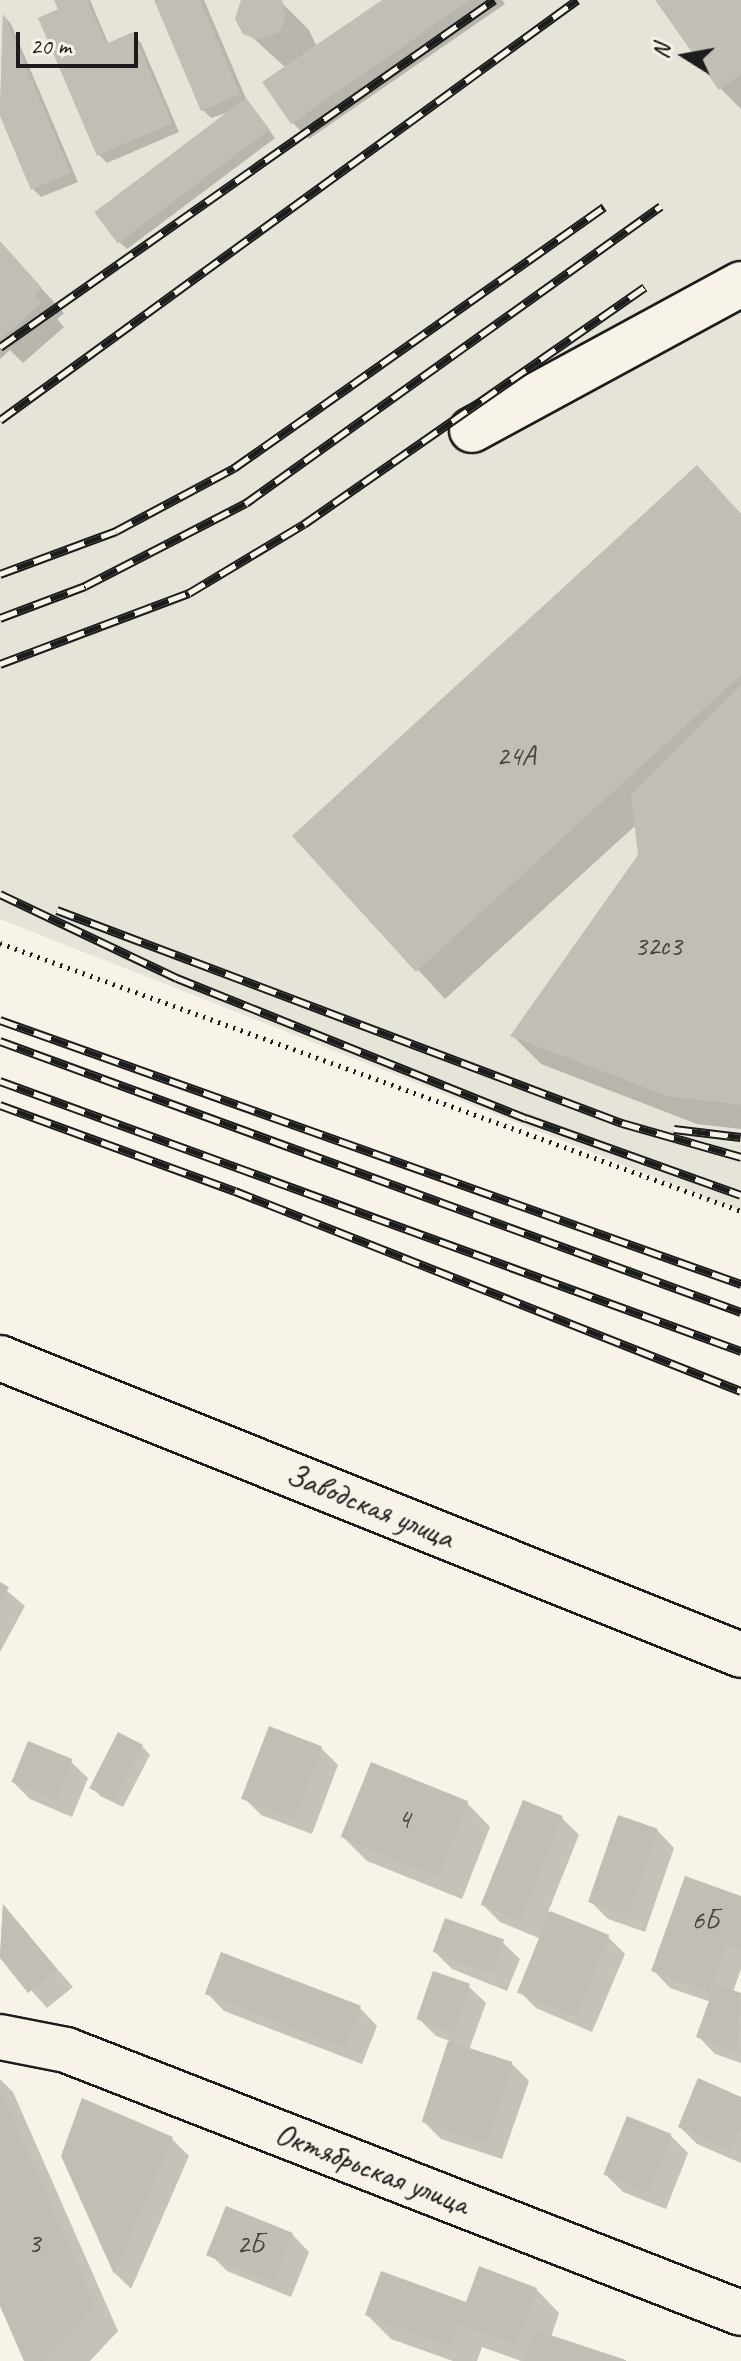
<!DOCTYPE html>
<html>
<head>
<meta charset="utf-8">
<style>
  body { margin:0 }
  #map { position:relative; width:741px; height:2361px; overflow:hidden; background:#f7f3e8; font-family:Caveat,sans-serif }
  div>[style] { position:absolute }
  .built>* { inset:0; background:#e6e3d9 }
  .shadow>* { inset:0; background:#0003 }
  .building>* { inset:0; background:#c0beb5; transform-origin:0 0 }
  .path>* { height:5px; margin-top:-2.5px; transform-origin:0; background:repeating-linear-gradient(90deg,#1c1c1c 0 2px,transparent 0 8px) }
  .roads { filter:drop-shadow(2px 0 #1c1c1c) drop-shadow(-2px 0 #1c1c1c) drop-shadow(0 2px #1c1c1c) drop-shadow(0 -2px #1c1c1c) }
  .minor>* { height:44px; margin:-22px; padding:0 22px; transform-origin:22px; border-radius:22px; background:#f7f3e8 }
  .rail>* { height:9px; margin-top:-4.5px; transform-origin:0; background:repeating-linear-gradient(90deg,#f7f3e8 0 18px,#1c1c1c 0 36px); box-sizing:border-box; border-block:2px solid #1c1c1c }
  span { translate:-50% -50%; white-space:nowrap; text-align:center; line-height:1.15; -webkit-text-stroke:6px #f7f3e8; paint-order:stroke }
  .number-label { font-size:28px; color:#454442 }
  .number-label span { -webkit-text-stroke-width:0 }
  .street-label { font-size:32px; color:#1c1c1c }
  .north { position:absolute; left:645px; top:16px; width:80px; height:80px; -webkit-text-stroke:6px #f7f3e8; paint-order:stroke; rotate:281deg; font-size:22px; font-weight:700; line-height:32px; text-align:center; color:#1c1c1c }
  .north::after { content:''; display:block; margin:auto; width:28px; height:36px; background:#1c1c1c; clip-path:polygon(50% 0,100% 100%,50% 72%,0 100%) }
  .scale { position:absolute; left:16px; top:32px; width:122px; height:36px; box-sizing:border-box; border:4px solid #1c1c1c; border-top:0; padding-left:10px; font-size:24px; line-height:28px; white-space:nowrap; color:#1c1c1c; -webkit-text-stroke:6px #f7f3e8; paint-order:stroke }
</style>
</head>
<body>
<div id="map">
  <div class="built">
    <i style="clip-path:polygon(0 0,741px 0,741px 1211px,0 919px)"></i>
  </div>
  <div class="shadow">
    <i style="clip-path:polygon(56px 0,90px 0,109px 45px,132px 35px,141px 43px,179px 132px,107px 163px,99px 155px)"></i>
    <i style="clip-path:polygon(156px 0,204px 0,247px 101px,275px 138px,127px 249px,118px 241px,229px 112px,211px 118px,203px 110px)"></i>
    <i style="clip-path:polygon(244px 0,279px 0,309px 30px,317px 47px,385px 0,502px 0,505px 4px,309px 139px,292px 122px,286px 68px,240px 26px)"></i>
    <i style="clip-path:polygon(657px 0,741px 0,741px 109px,721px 89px)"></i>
    <i style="clip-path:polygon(3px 15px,11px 24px,78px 182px,41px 197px,33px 189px,0 111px)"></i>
    <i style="clip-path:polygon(0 243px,64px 313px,57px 319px,64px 327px,23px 363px,10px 350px,0 359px)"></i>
    <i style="clip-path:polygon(697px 468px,741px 514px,741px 1129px,697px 1124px,541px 1064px,513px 1036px,640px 856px,636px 825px,445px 999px,295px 836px)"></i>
    <i style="clip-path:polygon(0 1585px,25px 1606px,0 1652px)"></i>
    <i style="clip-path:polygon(142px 1746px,150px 1755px,123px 1807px,100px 1796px,92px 1787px)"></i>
    <i style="clip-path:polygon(321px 1748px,338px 1765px,312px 1834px,261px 1815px,244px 1798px)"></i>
    <i style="clip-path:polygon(70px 1761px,88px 1778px,72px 1817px,30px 1799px,13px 1782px)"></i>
    <i style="clip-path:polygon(467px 1803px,490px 1827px,462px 1899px,367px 1861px,343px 1837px)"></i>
    <i style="clip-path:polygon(562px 1818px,579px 1835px,548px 1912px,608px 1937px,625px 1954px,592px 2032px,536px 2008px,519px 1991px,541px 1939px,500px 1922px,483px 1905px)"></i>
    <i style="clip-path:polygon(657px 1830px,674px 1848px,645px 1932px,608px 1919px,591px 1902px)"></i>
    <i style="clip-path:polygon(741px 1898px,741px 1969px,733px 1992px,741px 1996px,741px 2063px,715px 2054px,698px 2036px,711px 2002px,670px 1988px,653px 1970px)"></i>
    <i style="clip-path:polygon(3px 1907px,73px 1987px,47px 2008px,0 1955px)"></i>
    <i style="clip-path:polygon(502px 1942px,520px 1959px,507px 1991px,452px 1969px,435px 1952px)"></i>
    <i style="clip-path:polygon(468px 1986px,486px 2003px,469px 2050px,512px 2064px,529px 2081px,502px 2159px,441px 2139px,424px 2122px,450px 2041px,436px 2036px,419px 2019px)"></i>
    <i style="clip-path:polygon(207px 1993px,360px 2008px,377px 2026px,362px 2064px,224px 2011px)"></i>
    <i style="clip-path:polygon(0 2079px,13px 2092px,118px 2331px,90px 2361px,26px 2361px,0 2301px)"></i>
    <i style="clip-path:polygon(741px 2099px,741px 2163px,697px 2144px,680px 2127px)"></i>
    <i style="clip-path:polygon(671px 2136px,688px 2153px,666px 2209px,623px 2192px,606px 2175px)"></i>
    <i style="clip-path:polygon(172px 2139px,189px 2156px,131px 2289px,115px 2273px,63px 2156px)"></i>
    <i style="clip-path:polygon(292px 2234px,309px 2252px,291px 2297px,227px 2271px,210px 2254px)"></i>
    <i style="clip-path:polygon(536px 2289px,559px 2313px,551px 2337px,621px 2361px,521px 2361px,482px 2347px,477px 2361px,453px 2361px,391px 2339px,367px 2315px,467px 2305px)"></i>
  </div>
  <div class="building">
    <i style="clip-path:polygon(54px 0,87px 0,106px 44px,133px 32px,172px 123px,97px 156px,38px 18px,58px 9px)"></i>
    <i style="clip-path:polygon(154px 0,200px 0,240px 94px,201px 111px)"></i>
    <i style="clip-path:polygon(241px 0,282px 0,286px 17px,280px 32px,258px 40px,243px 34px,235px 19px)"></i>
    <i style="clip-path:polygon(382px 0,470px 0,291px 124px,262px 82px)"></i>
    <i style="clip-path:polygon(655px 0,741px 0,741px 74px,719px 90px)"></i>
    <i style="clip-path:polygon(3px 13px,71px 173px,31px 190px,0 116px)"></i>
    <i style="left:246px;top:98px;width:39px;height:190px;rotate:53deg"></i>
    <i style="clip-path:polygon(0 241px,42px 288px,35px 294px,41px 303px,0 340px)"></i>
    <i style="clip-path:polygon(697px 465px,741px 514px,741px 675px,416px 972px,292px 836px)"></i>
    <i style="clip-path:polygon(741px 685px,741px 1105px,667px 1096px,510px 1036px,638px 855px,631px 795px)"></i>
    <i style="clip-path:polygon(0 1582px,9px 1587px,0 1604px)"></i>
    <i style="left:269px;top:1726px;width:57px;height:78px;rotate:21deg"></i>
    <i style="left:118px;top:1732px;width:28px;height:63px;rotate:27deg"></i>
    <i style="left:28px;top:1741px;width:48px;height:44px;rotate:22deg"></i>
    <i style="left:371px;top:1762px;width:105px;height:81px;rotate:22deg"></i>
    <i style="left:523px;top:1800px;width:43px;height:113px;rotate:22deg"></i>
    <i style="left:618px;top:1815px;width:42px;height:92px;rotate:19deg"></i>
    <i style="clip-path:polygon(685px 1876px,741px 1896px,741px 1949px,727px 1944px,710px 1992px,651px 1971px)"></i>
    <i style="clip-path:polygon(3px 1904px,57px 1969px,28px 1993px,0 1958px)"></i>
    <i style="left:550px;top:1911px;width:64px;height:88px;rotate:22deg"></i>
    <i style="left:445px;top:1918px;width:63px;height:36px;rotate:20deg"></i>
    <i style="left:221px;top:1952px;width:150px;height:45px;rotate:21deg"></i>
    <i style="left:433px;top:1971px;width:39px;height:51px;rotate:19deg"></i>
    <i style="clip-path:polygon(715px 1984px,741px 1993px,736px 2052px,696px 2037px)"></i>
    <i style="left:448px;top:2041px;width:68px;height:85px;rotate:18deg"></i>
    <i style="clip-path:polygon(698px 2078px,741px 2097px,741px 2125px,731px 2150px,678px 2127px)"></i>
    <i style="clip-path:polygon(0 2089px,95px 2306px,44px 2361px,24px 2361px,0 2306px)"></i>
    <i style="clip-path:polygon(82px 2098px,173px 2137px,114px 2274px,61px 2156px)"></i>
    <i style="left:627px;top:2116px;width:48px;height:63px;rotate:22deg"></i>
    <i style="left:226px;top:2206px;width:72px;height:53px;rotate:22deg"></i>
    <i style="clip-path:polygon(479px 2266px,537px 2288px,516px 2345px,458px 2324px,450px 2346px,365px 2315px,381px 2271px,466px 2302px)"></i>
    <i style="clip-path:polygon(535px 2330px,626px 2360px,626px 2361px,525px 2361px)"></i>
  </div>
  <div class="path">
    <i style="left:0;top:943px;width:788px;rotate:19.88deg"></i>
  </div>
  <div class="roads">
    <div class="minor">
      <i style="left:472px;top:430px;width:306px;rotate:-28.5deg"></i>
      <i style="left:0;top:1358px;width:798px;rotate:21.84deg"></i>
      <i style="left:0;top:2037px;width:67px;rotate:11.1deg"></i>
      <i style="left:66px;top:2050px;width:724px;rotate:21.29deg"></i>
    </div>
  </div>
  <div class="rail">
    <i style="left:0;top:347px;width:604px;rotate:-35.09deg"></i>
    <i style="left:0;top:420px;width:714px;rotate:-36.05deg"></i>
    <i style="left:0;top:574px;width:124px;rotate:-20.3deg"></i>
    <i style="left:116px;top:531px;width:134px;rotate:-28.1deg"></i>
    <i style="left:234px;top:468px;width:453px;rotate:-35.2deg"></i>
    <i style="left:0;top:618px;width:91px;rotate:-20.6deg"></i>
    <i style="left:85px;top:586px;width:181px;rotate:-27.3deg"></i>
    <i style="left:246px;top:503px;width:510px;rotate:-35.59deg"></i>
    <i style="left:0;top:664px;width:202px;rotate:-20.6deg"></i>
    <i style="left:189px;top:593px;width:134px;rotate:-31deg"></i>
    <i style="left:304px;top:524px;width:415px;rotate:-34.8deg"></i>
    <i style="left:0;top:894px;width:196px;rotate:25.4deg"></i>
    <i style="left:177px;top:978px;width:376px;rotate:21.9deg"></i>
    <i style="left:526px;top:1118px;width:228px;rotate:19.7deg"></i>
    <i style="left:57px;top:910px;width:604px;rotate:20.66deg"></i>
    <i style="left:622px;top:1123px;width:124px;rotate:15.9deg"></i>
    <i style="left:0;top:1020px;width:787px;rotate:19.61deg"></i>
    <i style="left:0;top:1041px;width:789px;rotate:20.09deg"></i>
    <i style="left:0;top:1081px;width:789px;rotate:20.02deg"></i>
    <i style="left:0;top:1105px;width:250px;rotate:20.1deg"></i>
    <i style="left:235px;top:1191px;width:544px;rotate:21.57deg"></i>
    <i style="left:674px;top:1129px;width:67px;rotate:6.8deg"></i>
  </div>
  <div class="number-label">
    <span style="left:516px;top:756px">24А</span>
    <span style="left:658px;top:946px">32с3</span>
    <span style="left:404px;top:1819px">4</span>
    <span style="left:705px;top:1920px">6Б</span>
    <span style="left:34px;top:2243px">3</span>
    <span style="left:250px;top:2244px">2Б</span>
  </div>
  <div class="street-label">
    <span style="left:370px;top:1506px;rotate:22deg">Заводская улица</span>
    <span style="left:372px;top:2169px;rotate:21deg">Октябрьская улица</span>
  </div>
  <div class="north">N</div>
  <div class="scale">20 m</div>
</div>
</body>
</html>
